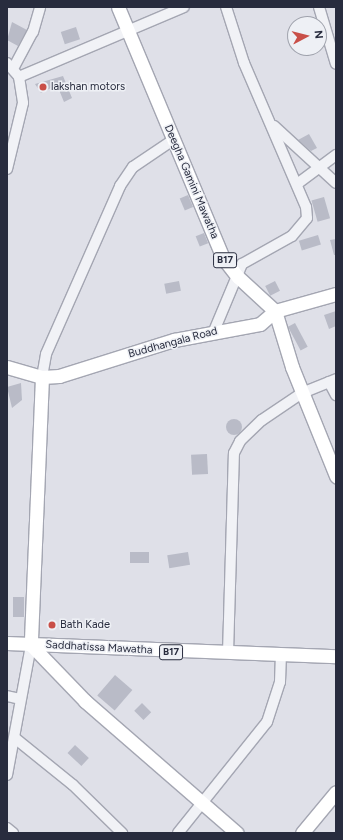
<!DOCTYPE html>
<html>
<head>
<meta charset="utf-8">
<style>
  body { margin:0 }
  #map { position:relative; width:343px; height:840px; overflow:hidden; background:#dfe0e8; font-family:Figtree,sans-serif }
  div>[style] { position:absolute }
  .building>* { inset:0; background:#b9bbc7; transform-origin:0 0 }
  .round { border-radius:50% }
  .roads { filter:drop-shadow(1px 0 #a4a6b2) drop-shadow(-1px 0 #a4a6b2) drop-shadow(0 1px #a4a6b2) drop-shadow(0 -1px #a4a6b2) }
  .minor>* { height:10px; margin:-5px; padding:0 5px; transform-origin:5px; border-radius:5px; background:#f1f2f6 }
  .major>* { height:13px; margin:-6.5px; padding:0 6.5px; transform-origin:6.5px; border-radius:6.5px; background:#fff }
  .dots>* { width:11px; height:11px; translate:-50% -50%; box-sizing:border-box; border:2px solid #eef0f5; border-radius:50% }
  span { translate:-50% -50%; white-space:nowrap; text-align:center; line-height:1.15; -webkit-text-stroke:3px #eef0f5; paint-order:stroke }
  .shield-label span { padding:1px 3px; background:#eef0f5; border:1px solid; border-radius:3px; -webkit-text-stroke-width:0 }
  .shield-label { font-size:10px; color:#282c3e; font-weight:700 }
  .poi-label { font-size:11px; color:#282c3e }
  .left { translate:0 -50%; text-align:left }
  .street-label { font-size:11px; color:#282c3e }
  .frame { position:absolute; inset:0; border:8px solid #282c3e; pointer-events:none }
  .north { position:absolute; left:287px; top:16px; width:40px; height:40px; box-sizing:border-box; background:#eef0f5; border:1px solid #9fa2ac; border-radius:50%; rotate:83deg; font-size:11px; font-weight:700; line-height:16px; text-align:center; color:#282c3e }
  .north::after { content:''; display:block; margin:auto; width:14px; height:18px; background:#c94f48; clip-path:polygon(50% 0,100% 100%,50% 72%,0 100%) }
</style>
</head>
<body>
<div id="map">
  <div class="building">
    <i style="clip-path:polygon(12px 22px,27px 30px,18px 46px,7px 40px)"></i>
    <i style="left:76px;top:27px;width:13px;height:16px;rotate:72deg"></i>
    <i style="clip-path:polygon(63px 76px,72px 98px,64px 102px,57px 85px,41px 93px,35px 84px)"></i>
    <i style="clip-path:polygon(309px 134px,317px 148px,311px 151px,298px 140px)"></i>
    <i style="left:188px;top:195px;width:13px;height:9px;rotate:67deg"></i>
    <i style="left:324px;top:197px;width:22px;height:13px;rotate:74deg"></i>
    <i style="left:204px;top:233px;width:11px;height:9px;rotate:68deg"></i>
    <i style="left:318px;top:235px;width:10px;height:20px;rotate:73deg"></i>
    <i style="clip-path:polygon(336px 239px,336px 255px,334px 255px,330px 240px)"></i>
    <i style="left:179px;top:281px;width:10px;height:15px;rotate:79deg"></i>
    <i style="left:275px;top:281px;width:11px;height:11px;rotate:63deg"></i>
    <i style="clip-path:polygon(336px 311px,336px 326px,329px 329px,324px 315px)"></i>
    <i style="left:295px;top:323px;width:27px;height:8px;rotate:62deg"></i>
    <i style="clip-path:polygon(21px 383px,22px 400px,12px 408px,7px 387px)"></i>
    <i class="round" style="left:226px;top:419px;width:16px;height:16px"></i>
    <i style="left:207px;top:454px;width:20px;height:16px;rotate:87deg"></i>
    <i style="left:130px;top:552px;width:19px;height:11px"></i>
    <i style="left:188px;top:552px;width:13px;height:21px;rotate:81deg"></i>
    <i style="left:13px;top:597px;width:11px;height:20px"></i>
    <i style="left:115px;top:675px;width:23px;height:27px;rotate:41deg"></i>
    <i style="left:142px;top:703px;width:13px;height:11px;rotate:45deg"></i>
    <i style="left:75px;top:745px;width:19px;height:11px;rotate:43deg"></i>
  </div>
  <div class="roads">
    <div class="minor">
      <i style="left:319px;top:7px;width:59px;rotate:73.4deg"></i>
      <i style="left:7px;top:63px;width:18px;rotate:49deg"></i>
      <i style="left:19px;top:77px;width:26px;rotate:81deg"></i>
      <i style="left:23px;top:103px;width:68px;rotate:103.6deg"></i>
      <i style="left:14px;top:67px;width:40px;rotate:-62deg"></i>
      <i style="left:33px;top:32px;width:26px;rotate:-74deg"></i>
      <i style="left:19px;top:77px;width:179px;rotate:-23deg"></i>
      <i style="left:274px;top:126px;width:84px;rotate:42.6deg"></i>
      <i style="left:297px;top:184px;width:49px;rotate:-36.6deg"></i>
      <i style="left:214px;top:331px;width:73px;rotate:-67.3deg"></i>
      <i style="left:242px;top:264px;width:57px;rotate:-29.2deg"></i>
      <i style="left:292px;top:236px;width:23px;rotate:-50deg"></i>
      <i style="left:307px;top:218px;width:11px;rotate:-95deg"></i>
      <i style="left:306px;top:207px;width:157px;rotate:-113.3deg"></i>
      <i style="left:244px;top:63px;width:59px;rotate:-107.8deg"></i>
      <i style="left:42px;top:377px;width:23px;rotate:-80deg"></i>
      <i style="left:46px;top:354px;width:184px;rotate:-66.2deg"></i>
      <i style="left:120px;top:186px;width:23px;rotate:-56deg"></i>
      <i style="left:133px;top:167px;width:48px;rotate:-34deg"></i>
      <i style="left:329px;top:382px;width:15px;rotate:62deg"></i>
      <i style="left:228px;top:653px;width:200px;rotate:-88.3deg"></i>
      <i style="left:234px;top:453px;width:13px;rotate:-63deg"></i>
      <i style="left:240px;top:441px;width:30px;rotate:-44deg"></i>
      <i style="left:262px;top:420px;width:48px;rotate:-34deg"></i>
      <i style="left:302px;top:393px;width:37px;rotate:-22deg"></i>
      <i style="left:7px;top:696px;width:13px;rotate:13deg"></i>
      <i style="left:16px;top:739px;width:73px;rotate:38.9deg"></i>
      <i style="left:73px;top:785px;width:69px;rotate:44.4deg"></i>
      <i style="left:7px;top:775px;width:132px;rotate:-79.5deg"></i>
      <i style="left:7px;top:828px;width:8px;rotate:40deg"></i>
      <i style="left:178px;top:833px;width:142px;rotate:-51.3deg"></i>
      <i style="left:267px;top:722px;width:42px;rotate:-72deg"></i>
      <i style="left:280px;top:682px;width:28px;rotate:-88deg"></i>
    </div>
    <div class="major">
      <i style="left:118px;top:7px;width:272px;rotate:67.3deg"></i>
      <i style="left:223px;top:258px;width:24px;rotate:52deg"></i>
      <i style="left:238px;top:277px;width:50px;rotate:42.6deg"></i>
      <i style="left:275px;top:311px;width:59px;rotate:73.1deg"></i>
      <i style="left:292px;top:367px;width:118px;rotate:68deg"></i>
      <i style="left:7px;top:367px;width:36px;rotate:16deg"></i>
      <i style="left:42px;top:377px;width:17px;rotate:-3deg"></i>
      <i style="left:59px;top:376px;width:121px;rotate:-17.4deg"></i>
      <i style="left:174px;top:340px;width:87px;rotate:-10.5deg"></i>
      <i style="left:260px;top:324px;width:20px;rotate:-41deg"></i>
      <i style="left:275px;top:311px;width:63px;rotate:-15.6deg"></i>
      <i style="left:42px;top:377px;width:268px;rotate:92.4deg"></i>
      <i style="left:31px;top:645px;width:78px;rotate:46deg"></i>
      <i style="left:85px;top:701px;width:201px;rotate:41deg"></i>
      <i style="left:7px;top:643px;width:329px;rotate:2.3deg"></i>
      <i style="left:302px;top:833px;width:53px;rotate:-50.3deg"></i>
    </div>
  </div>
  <div class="dots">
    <i style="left:43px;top:87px;background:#c94f48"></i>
    <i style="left:52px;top:625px;background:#c94f48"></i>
  </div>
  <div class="shield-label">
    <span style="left:225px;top:260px">B17</span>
    <span style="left:171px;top:652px">B17</span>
  </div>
  <div class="poi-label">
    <span class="left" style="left:51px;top:87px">lakshan motors</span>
    <span class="left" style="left:60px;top:625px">Bath Kade</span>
  </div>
  <div class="street-label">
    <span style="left:191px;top:182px;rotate:67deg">Deegha Gamini Mawatha</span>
    <span style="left:173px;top:343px;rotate:-15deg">Buddhangala Road</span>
    <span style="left:99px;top:648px;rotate:3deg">Saddhatissa Mawatha</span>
  </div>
  <div class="frame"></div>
  <div class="north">N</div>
</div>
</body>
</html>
